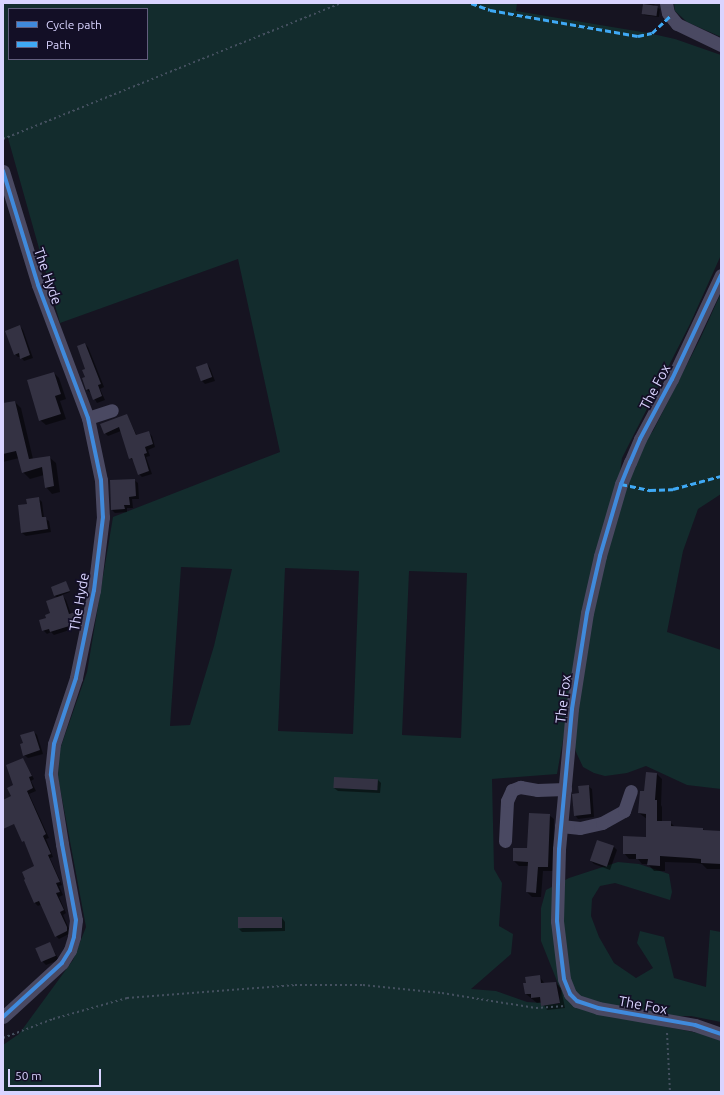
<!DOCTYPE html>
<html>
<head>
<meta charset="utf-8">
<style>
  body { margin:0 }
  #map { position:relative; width:724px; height:1095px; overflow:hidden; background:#161421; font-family:Ubuntu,sans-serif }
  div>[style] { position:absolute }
  .green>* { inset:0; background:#132c2d }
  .shadow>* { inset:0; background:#0007 }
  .building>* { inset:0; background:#343243; transform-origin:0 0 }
  .path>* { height:2px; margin-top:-1px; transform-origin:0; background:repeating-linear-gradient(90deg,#44505f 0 2px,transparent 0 5px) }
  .minor>* { height:13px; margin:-6.5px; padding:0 6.5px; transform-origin:6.5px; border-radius:6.5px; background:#4a4962 }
  .quiet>* { height:3px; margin-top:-1.5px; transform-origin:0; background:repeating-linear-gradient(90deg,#3fa9f5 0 6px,transparent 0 9px) }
  .cycleway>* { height:4px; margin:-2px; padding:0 2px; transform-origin:2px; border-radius:2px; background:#408adc }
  span { translate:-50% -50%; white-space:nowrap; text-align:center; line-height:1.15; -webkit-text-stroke:3.5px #130f26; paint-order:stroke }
  .street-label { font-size:14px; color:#d9d4ff }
  .frame { position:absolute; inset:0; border:4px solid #d9d4ff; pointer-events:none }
  .legend { position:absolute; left:8px; top:8px; width:140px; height:52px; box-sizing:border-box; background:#130f26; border:1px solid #625e7d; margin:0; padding:5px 7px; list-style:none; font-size:12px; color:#d9d4ff }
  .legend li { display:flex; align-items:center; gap:8px; height:20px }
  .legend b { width:20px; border:1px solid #625e7d }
  .scale { position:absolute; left:8px; top:1069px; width:93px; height:18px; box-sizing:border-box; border:2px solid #d9d4ff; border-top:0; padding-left:5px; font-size:12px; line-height:14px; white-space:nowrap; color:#d9d4ff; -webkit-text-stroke:3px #130f26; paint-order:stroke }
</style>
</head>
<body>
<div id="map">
  <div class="green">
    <i style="clip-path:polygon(evenodd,3px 3px,517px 3px,516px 11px,648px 33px,675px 39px,721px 55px,721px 255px,690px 324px,622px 458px,620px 472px,653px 431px,700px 339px,721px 293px,721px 494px,698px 509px,683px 551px,667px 632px,721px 650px,721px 789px,687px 785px,646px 766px,627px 773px,605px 776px,594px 773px,583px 767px,576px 752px,568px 711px,557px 774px,492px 779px,494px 869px,502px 883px,499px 926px,513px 934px,511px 954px,471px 989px,496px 991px,527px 1002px,559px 1004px,561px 991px,541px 941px,541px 908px,546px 890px,569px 878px,618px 862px,639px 864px,669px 874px,672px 892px,670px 900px,615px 883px,600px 886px,592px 899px,591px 916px,599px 937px,614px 963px,636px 978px,653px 968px,637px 943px,640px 931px,664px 937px,674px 978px,706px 987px,710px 930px,721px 932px,721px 1022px,691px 1016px,654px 1016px,668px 1027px,703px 1034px,721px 1041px,721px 1092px,3px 1092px,3px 1045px,19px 1034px,73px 960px,86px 927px,58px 777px,59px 752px,87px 672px,113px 517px,280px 452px,238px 259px,60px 323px,8px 138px,3px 139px,3px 3px,9px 9px,147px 9px,147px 59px,9px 59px,9px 9px,3px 3px,181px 567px,232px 569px,214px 646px,190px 725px,170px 726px,181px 567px,3px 3px,285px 568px,359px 571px,353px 734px,278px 731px,285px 568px,3px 3px,409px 571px,467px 573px,461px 738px,402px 735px,409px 571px)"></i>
    <i style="clip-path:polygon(674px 3px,721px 3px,721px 37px,687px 22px,675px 11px)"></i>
  </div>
  <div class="shadow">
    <i style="clip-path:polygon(644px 3px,655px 3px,654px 6px,660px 9px,659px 17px,644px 15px,643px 13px)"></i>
    <i style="clip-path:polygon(20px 326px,23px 330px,33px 358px,24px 361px,21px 357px,18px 357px,15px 354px)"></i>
    <i style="clip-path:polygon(85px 344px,88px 347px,104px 387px,100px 389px,105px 400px,97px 403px,91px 393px,87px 390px,83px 379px,86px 378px,87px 369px)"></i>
    <i style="clip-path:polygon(207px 364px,210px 368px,215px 381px,205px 384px,201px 380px)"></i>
    <i style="clip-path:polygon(54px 373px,59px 378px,66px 399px,60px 401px,66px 419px,46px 425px,40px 420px)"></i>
    <i style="clip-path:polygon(15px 402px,21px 408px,33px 459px,49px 457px,56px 463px,60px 492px,52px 494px,46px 487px,44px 475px,30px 479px,23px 472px,19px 458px,3px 462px,3px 404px)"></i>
    <i style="clip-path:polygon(127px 415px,137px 436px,149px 433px,152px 436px,155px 447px,148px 450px,150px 456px,146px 457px,152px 474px,142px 477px,139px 474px,134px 461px,130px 458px,121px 431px,108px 436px,105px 433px)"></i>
    <i style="clip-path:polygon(134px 480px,138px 483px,139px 499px,132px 499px,133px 508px,127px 508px,127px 512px,115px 513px,112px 510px)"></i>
    <i style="clip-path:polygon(38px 498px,42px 502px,44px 518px,49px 521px,51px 532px,26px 536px,22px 533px,19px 506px,28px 505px)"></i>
    <i style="clip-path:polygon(66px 582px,70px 592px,62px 595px,66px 600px,71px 614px,78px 612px,82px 615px,82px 626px,54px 635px,51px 632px,47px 634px,43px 630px,58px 598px,55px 596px)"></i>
    <i style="clip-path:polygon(34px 732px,37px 735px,43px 754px,28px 758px,24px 755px)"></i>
    <i style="clip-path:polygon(23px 759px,34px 779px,31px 781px,36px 791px,29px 794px,49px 838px,46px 839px,53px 857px,50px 858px,62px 885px,59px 886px,63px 895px,59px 897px,66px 913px,63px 915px,70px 931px,69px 934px,59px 939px,56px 936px,42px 904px,38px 906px,35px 903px,25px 881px,35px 867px,26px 845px,3px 803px,3px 801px,12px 797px)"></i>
    <i style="clip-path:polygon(657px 774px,662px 779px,661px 805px,662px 807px,662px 822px,670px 822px,675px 827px,702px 828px,705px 831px,721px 832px,721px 869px,707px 869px,702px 864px,696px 863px,665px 862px,665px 871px,654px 871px,648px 864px,642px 864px,638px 859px,629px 859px,624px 853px,647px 838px,647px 819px,639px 813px,645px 792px)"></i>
    <i style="clip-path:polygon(378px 780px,381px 783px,380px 793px,338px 791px,334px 788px)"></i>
    <i style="clip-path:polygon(588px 786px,592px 789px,594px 817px,578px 819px,575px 815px)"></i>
    <i style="clip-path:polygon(549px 815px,554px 819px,553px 871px,543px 871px,541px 897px,532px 897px,527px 892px,529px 866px,519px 866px,514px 861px,528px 849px)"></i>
    <i style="clip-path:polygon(598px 841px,614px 847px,617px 850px,610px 870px,594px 864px,591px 861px)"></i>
    <i style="clip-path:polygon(282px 918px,285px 922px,285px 931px,242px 932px,239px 929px)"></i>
    <i style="clip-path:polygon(50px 944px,59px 960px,46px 965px,43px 962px)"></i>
    <i style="clip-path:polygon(539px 976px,545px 984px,556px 983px,561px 988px,565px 1008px,547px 1010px,542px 1002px,537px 1003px,526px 994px)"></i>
  </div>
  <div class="building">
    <i style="left:643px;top:4px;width:15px;height:10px;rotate:8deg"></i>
    <i style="clip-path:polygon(20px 325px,30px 355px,20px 359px,19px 353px,14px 355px,5px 331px)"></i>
    <i style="clip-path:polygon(85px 343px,101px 384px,98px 385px,102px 396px,93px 400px,89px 389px,86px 390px,82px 378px,85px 377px,82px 370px,85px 369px,77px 346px)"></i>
    <i style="left:207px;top:363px;width:15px;height:12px;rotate:70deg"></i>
    <i style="clip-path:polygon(54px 372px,61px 394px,55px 396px,61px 414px,39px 421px,27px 380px)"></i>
    <i style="clip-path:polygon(15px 401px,29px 459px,50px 456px,54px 486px,45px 488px,42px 467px,22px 473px,16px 451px,3px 454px,3px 403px)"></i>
    <i style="clip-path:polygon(127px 414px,136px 435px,149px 431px,153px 444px,145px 447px,147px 453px,144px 454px,149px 471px,138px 475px,132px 458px,129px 459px,119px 427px,104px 434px,100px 424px)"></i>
    <i style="clip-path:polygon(135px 479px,136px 496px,129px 497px,130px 505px,124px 505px,125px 509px,111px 510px,110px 480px)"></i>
    <i style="clip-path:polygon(39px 497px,42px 517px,46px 517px,48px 529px,21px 533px,18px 505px,27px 504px,26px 499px)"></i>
    <i style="clip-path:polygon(66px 581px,70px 591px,54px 596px,51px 587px)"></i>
    <i style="clip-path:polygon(63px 595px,69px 614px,79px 611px,80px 616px,79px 623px,50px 632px,49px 629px,42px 631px,39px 620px,46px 618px,45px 615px,50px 613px,46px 601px)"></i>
    <i style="clip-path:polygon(34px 731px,40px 750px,23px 756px,20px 744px,23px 743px,20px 735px)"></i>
    <i style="clip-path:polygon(23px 758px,32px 776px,29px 777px,33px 788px,27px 791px,46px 834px,43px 836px,51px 854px,48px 855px,60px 882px,56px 883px,60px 892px,56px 893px,64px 910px,60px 912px,67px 927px,67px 931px,55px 937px,39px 901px,34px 903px,24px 880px,25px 879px,22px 872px,34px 866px,24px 841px,22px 842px,14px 824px,3px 829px,3px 800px,11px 796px,7px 788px,13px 785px,6px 765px)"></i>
    <i style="clip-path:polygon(646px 772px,657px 773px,655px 800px,657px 800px,657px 821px,671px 821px,671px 826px,703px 828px,703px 830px,721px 831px,721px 864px,701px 863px,701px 859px,690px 858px,660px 856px,660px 866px,647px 865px,648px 859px,636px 859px,636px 854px,623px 854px,623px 836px,646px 837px,646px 814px,638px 813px,640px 791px,644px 791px)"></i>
    <i style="left:334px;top:777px;width:44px;height:11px;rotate:3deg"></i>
    <i style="clip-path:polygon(589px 785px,591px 814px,574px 816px,572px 794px,579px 793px,578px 786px)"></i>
    <i style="clip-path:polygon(529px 813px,550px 814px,548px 867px,538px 867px,536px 893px,526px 892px,528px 862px,513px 861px,513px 848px,527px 848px)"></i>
    <i style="left:597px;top:840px;width:18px;height:22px;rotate:19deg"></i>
    <i style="left:282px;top:917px;width:11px;height:44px;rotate:90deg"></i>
    <i style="left:50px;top:942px;width:15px;height:16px;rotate:67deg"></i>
    <i style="clip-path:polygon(540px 975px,541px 983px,556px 982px,560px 1003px,541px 1006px,540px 997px,531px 998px,531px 994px,525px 994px,523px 983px,526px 983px,525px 977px)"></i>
  </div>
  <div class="path">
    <i style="left:3px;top:139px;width:365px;rotate:-21.9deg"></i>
    <i style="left:667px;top:1033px;width:59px;rotate:87.1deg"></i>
    <i style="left:3px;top:1038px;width:53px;rotate:-20.8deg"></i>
    <i style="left:53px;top:1019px;width:77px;rotate:-15.8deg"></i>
    <i style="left:127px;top:998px;width:169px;rotate:-4.4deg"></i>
    <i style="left:295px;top:985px;width:68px"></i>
    <i style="left:363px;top:985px;width:79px;rotate:5.8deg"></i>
    <i style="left:442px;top:993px;width:95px;rotate:9.1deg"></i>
    <i style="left:536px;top:1008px;width:29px;rotate:-4deg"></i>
  </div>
  <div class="minor">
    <i style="left:666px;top:3px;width:10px;rotate:79deg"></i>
    <i style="left:668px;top:13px;width:14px;rotate:51deg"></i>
    <i style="left:677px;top:24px;width:49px;rotate:25.5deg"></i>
    <i style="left:3px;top:171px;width:119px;rotate:72.9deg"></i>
    <i style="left:38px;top:285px;width:142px;rotate:69.4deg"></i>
    <i style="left:88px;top:418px;width:63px;rotate:78.2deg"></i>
    <i style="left:101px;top:480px;width:37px;rotate:87deg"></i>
    <i style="left:103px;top:517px;width:74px;rotate:97deg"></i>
    <i style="left:94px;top:590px;width:90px;rotate:101.6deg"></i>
    <i style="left:76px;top:678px;width:70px;rotate:108.4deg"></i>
    <i style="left:54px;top:744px;width:31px;rotate:96deg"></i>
    <i style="left:51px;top:775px;width:70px;rotate:80.9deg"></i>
    <i style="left:62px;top:844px;width:77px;rotate:79.6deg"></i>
    <i style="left:76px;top:920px;width:17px;rotate:97deg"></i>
    <i style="left:74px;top:937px;width:14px;rotate:107deg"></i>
    <i style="left:70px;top:950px;width:15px;rotate:122deg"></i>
    <i style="left:62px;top:963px;width:80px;rotate:137.5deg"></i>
    <i style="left:721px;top:275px;width:115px;rotate:115.2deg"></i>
    <i style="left:672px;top:379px;width:68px;rotate:118.1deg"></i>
    <i style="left:640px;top:439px;width:25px;rotate:113deg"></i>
    <i style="left:630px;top:462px;width:24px;rotate:112deg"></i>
    <i style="left:621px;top:484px;width:75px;rotate:106.3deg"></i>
    <i style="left:600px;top:556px;width:58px;rotate:102.8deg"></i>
    <i style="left:587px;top:613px;width:97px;rotate:98.9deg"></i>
    <i style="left:572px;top:709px;width:141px;rotate:95.3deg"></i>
    <i style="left:559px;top:849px;width:72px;rotate:91.6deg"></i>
    <i style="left:557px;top:921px;width:58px;rotate:83.1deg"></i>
    <i style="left:564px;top:979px;width:16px;rotate:68deg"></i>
    <i style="left:570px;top:994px;width:10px;rotate:45deg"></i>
    <i style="left:577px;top:1001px;width:22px;rotate:18deg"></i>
    <i style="left:598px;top:1008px;width:98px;rotate:9.9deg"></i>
    <i style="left:695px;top:1025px;width:28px;rotate:19deg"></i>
    <i style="left:88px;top:418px;width:25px;rotate:-18deg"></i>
    <i style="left:561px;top:826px;width:19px;rotate:6deg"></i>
    <i style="left:580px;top:828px;width:23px;rotate:-13deg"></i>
    <i style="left:602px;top:823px;width:25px;rotate:-29deg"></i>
    <i style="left:624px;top:811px;width:21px;rotate:-71deg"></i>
    <i style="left:505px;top:841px;width:40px;rotate:-87.1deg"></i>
    <i style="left:507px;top:801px;width:12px;rotate:-66deg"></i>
    <i style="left:512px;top:790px;width:9px;rotate:-21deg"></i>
    <i style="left:520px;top:787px;width:17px;rotate:10deg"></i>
    <i style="left:537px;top:790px;width:28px;rotate:-2deg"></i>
  </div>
  <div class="quiet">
    <i style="left:471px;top:3px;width:20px;rotate:20deg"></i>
    <i style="left:490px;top:10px;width:150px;rotate:10deg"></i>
    <i style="left:638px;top:36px;width:14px;rotate:-12deg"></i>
    <i style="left:652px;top:33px;width:25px;rotate:-43deg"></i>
    <i style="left:621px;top:484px;width:30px;rotate:12deg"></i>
    <i style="left:650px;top:490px;width:23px;rotate:-2deg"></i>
    <i style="left:673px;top:489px;width:50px;rotate:-15.2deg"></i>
  </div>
  <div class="cycleway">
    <i style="left:3px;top:171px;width:119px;rotate:72.9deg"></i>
    <i style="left:38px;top:285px;width:142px;rotate:69.4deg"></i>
    <i style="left:88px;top:418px;width:63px;rotate:78.2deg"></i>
    <i style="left:101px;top:480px;width:37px;rotate:87deg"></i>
    <i style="left:103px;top:517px;width:74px;rotate:97deg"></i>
    <i style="left:94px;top:590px;width:90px;rotate:101.6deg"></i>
    <i style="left:76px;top:678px;width:70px;rotate:108.4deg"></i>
    <i style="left:54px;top:744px;width:31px;rotate:96deg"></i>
    <i style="left:51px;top:775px;width:70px;rotate:80.9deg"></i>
    <i style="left:62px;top:844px;width:77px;rotate:79.6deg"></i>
    <i style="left:76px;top:920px;width:17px;rotate:97deg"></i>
    <i style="left:74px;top:937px;width:14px;rotate:107deg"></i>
    <i style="left:70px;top:950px;width:15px;rotate:122deg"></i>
    <i style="left:62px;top:963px;width:80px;rotate:137.5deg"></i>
    <i style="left:721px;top:275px;width:115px;rotate:115.2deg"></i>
    <i style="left:672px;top:379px;width:68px;rotate:118.1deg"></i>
    <i style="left:640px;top:439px;width:25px;rotate:113deg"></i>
    <i style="left:630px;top:462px;width:24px;rotate:112deg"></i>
    <i style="left:621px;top:484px;width:75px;rotate:106.3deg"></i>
    <i style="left:600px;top:556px;width:58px;rotate:102.8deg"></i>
    <i style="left:587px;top:613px;width:97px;rotate:98.9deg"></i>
    <i style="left:572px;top:709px;width:141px;rotate:95.3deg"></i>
    <i style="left:559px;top:849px;width:72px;rotate:91.6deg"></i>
    <i style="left:557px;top:921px;width:58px;rotate:83.1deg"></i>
    <i style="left:564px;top:979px;width:16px;rotate:68deg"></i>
    <i style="left:570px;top:994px;width:10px;rotate:45deg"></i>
    <i style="left:577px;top:1001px;width:22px;rotate:18deg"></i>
    <i style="left:598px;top:1008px;width:98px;rotate:9.9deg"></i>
    <i style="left:695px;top:1025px;width:28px;rotate:19deg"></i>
  </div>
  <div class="street-label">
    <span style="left:48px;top:276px;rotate:71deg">The Hyde</span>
    <span style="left:655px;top:387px;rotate:-62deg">The Fox</span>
    <span style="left:79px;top:602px;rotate:-80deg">The Hyde</span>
    <span style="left:563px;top:699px;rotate:-83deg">The Fox</span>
    <span style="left:643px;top:1005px;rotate:10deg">The Fox</span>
  </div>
  <div class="frame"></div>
  <ul class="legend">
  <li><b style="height:5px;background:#408adc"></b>Cycle path</li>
  <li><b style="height:5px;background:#3fa9f5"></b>Path</li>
  </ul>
  <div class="scale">50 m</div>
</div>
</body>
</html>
